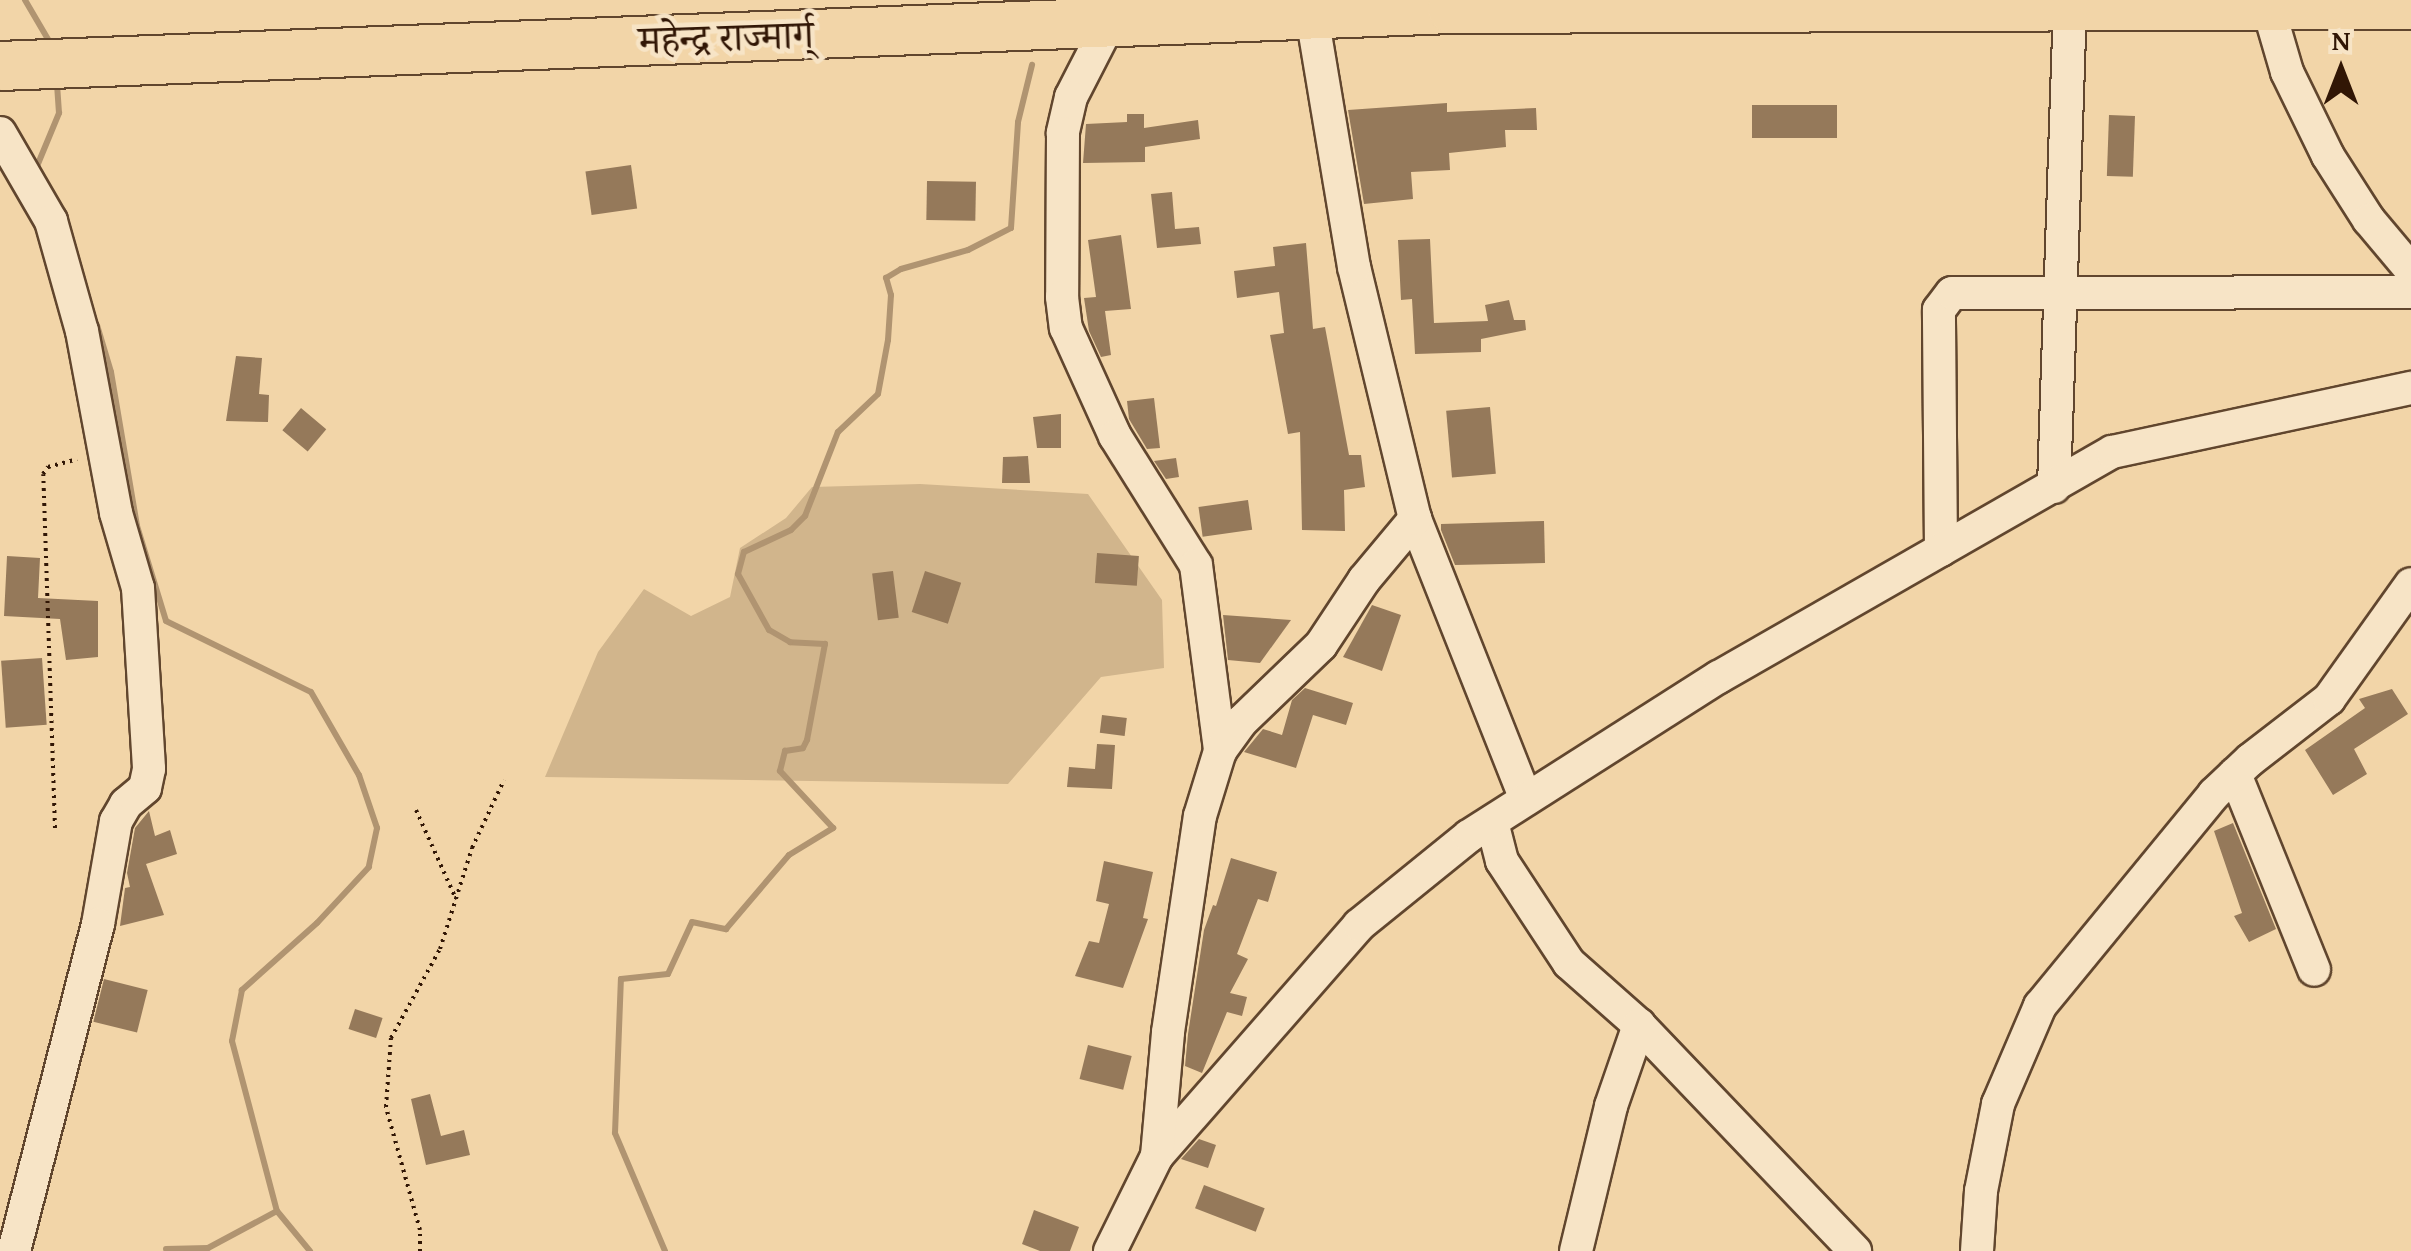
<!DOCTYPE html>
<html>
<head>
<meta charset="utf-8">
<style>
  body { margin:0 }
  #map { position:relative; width:2411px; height:1251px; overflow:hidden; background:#f2d5a8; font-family:"Gentium Book Plus","Noto Serif Devanagari",serif }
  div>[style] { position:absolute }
  .green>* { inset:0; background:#d1b58c }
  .stream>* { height:6px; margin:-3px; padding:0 3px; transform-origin:3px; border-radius:3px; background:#b09471 }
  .building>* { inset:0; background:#95795a; transform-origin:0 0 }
  .path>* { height:4px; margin-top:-2px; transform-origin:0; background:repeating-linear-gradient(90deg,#311605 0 2.5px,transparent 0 7.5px) }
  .roads { filter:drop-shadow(2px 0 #61462e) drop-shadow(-2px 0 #61462e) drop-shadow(0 2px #61462e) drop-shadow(0 -2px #61462e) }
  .minor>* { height:32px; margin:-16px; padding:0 16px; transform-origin:16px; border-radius:16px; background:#f7e4c6 }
  .highway>* { height:48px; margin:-24px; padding:0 24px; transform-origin:24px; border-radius:24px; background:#f2d5a8 }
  span { translate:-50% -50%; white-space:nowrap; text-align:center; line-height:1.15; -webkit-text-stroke:9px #f7e4c6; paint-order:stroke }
  .street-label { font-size:40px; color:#311605 }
  .north { position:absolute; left:2291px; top:20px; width:100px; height:100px; -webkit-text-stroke:8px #f7e4c6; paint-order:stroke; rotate:0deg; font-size:28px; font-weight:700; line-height:40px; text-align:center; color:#311605 }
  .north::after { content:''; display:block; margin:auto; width:35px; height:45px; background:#311605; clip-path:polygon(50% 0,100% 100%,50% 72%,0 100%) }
</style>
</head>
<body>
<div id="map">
  <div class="green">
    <i style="clip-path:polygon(920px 484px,1088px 494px,1162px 600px,1164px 668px,1101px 677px,1008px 784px,545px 777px,598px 652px,644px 589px,691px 616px,730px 597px,740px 548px,786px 518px,812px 487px)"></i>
  </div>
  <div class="stream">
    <i style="left:25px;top:0;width:53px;rotate:59.6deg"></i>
    <i style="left:35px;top:171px;width:63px;rotate:-67.5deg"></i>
    <i style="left:59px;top:113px;width:30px;rotate:-94deg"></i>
    <i style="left:97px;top:325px;width:49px;rotate:73.4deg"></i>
    <i style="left:111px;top:372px;width:156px;rotate:80.4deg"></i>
    <i style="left:137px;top:526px;width:99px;rotate:73deg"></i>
    <i style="left:166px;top:621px;width:161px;rotate:26.1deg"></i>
    <i style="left:311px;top:692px;width:96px;rotate:60deg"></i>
    <i style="left:359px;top:775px;width:56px;rotate:71.2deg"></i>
    <i style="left:377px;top:828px;width:40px;rotate:102deg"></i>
    <i style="left:369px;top:867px;width:76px;rotate:132.9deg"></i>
    <i style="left:317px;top:923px;width:101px;rotate:138.2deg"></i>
    <i style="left:242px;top:990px;width:52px;rotate:101.1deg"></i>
    <i style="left:232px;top:1041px;width:176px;rotate:75.2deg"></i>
    <i style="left:277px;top:1211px;width:52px;rotate:50.5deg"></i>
    <i style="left:166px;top:1249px;width:42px;rotate:-1.4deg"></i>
    <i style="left:208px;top:1248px;width:78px;rotate:-28.2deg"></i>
    <i style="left:665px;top:1251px;width:128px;rotate:-113deg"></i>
    <i style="left:615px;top:1133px;width:154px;rotate:-87.8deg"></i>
    <i style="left:621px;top:979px;width:47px;rotate:-6.1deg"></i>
    <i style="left:668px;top:974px;width:57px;rotate:-65.2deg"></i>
    <i style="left:692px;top:922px;width:35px;rotate:12deg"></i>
    <i style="left:726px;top:929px;width:97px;rotate:-49.6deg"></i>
    <i style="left:789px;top:855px;width:52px;rotate:-31.5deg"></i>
    <i style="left:833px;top:828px;width:78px;rotate:-132.9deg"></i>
    <i style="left:780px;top:771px;width:21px;rotate:-76deg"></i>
    <i style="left:785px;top:751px;width:18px;rotate:-9deg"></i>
    <i style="left:803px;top:748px;width:9px;rotate:-63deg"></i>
    <i style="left:807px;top:740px;width:98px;rotate:-79.4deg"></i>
    <i style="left:825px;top:644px;width:35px;rotate:-177deg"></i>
    <i style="left:790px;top:642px;width:24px;rotate:-150deg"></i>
    <i style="left:769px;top:630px;width:64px;rotate:-119deg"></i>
    <i style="left:738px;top:574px;width:23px;rotate:-75deg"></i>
    <i style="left:744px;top:552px;width:52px;rotate:-25.1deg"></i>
    <i style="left:791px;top:530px;width:20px;rotate:-45deg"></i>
    <i style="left:805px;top:516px;width:90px;rotate:-68.6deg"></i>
    <i style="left:838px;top:432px;width:55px;rotate:-43.5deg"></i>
    <i style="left:878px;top:394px;width:55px;rotate:-79.5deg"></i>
    <i style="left:888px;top:340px;width:45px;rotate:-86.2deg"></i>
    <i style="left:891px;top:295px;width:18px;rotate:-106deg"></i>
    <i style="left:886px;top:278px;width:17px;rotate:-31deg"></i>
    <i style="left:901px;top:269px;width:70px;rotate:-15.8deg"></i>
    <i style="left:968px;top:250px;width:48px;rotate:-27.1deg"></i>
    <i style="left:1011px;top:228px;width:106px;rotate:-86.2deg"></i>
    <i style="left:1018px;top:122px;width:59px;rotate:-76.2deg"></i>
  </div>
  <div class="building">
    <i style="clip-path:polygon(1447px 103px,1447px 112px,1536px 108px,1537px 130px,1505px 130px,1506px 147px,1449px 153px,1450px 170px,1411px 172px,1413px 199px,1364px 204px,1348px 110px)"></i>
    <i style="left:1837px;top:105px;width:33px;height:85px;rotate:90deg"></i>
    <i style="clip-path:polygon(1127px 114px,1144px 114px,1144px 128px,1198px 120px,1200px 139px,1145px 147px,1145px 162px,1083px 163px,1086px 124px,1127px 122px)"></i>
    <i style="left:2109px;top:115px;width:26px;height:61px;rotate:2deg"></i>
    <i style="left:631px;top:165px;width:44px;height:46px;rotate:82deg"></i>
    <i style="left:927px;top:181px;width:49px;height:39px;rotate:1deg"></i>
    <i style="clip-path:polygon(1172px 192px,1175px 229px,1199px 227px,1201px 244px,1157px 248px,1151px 194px)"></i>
    <i style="clip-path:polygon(1121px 235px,1131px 309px,1105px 311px,1111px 355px,1101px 357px,1089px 331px,1084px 298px,1096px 297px,1088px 240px)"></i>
    <i style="clip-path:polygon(1430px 239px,1434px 323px,1488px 321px,1485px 305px,1509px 300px,1514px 320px,1525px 320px,1526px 330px,1481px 339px,1481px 352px,1415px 354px,1412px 299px,1401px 300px,1398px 240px)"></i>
    <i style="clip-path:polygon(1306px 243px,1313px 329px,1325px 327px,1349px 455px,1361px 455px,1365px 487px,1344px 490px,1345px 531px,1302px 530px,1300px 432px,1288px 434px,1270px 335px,1284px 333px,1279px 292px,1237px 298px,1234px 271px,1275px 266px,1273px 247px)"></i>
    <i style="clip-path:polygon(236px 356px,262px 358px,259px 394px,269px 395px,268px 422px,226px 421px)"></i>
    <i style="clip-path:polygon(1154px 398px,1160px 448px,1147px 449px,1129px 419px,1127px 401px)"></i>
    <i style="left:1490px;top:407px;width:67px;height:44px;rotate:85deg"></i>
    <i style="left:301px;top:408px;width:33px;height:29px;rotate:40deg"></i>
    <i style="clip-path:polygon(1061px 414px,1061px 448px,1037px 448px,1033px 417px)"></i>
    <i style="clip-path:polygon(1028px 456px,1030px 483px,1002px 483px,1003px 457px)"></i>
    <i style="clip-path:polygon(1176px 458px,1179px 477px,1166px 479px,1154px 461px)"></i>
    <i style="left:1248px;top:500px;width:30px;height:50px;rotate:82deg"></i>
    <i style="clip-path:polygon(1544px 521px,1545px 563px,1455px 565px,1441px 530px,1441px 524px)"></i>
    <i style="left:1097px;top:553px;width:42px;height:30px;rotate:4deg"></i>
    <i style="clip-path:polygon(7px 556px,40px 558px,38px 598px,98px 601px,98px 657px,66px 660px,60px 619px,4px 616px)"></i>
    <i style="left:893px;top:571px;width:47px;height:21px;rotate:83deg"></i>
    <i style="left:925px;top:571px;width:38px;height:43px;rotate:18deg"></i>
    <i style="clip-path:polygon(1372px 605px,1401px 615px,1382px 671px,1343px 657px)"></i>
    <i style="clip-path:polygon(1223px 615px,1291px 620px,1260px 663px,1228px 660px)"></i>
    <i style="left:42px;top:658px;width:67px;height:41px;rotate:86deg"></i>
    <i style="clip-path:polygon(1305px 688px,1353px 703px,1346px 725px,1313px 715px,1296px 768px,1244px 752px,1263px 729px,1282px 735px,1292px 700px)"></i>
    <i style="clip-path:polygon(2392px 689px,2408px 714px,2354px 749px,2367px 774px,2333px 795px,2305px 750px,2365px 708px,2359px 699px)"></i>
    <i style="left:1102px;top:715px;width:25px;height:18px;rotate:7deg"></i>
    <i style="clip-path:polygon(1097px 744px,1115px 745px,1112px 789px,1067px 787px,1069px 767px,1095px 769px)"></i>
    <i style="clip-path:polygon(149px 811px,155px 836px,170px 830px,177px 854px,146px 864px,164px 915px,120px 926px,125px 888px,130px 887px,127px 873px,135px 828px)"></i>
    <i style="clip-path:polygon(2233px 823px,2276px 929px,2249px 942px,2234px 916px,2242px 913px,2214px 831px)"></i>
    <i style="clip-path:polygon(1231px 858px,1277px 872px,1268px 902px,1258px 899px,1237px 954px,1248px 959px,1230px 993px,1247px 997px,1242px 1016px,1227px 1012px,1202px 1073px,1185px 1066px,1188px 1034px,1204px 930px,1213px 905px,1216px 906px)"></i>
    <i style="clip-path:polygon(1104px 861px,1153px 872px,1143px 918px,1148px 919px,1123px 988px,1075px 976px,1089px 941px,1099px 943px,1109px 904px,1096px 901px)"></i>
    <i style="left:104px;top:979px;width:45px;height:44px;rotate:14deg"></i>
    <i style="left:355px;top:1009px;width:29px;height:21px;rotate:18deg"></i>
    <i style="left:1088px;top:1045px;width:45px;height:35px;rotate:14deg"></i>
    <i style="clip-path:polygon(430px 1094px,441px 1136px,464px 1130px,470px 1155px,426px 1165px,411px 1099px)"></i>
    <i style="clip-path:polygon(1199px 1139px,1216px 1145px,1208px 1168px,1181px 1159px)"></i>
    <i style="left:1204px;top:1185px;width:65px;height:25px;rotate:21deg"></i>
    <i style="clip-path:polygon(1034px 1210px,1079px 1227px,1070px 1251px,1040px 1251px,1022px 1244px)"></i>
  </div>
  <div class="path">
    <i style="left:416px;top:810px;width:98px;rotate:65.8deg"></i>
    <i style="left:55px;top:828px;width:354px;rotate:-91.9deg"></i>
    <i style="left:43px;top:474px;width:9px;rotate:-54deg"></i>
    <i style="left:48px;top:467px;width:30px;rotate:-15deg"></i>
    <i style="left:420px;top:1251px;width:21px;rotate:-90deg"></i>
    <i style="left:420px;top:1230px;width:128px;rotate:-105.5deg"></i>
    <i style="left:386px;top:1107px;width:69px;rotate:-85.9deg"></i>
    <i style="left:391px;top:1038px;width:102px;rotate:-61.2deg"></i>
    <i style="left:440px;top:949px;width:106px;rotate:-72.4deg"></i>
    <i style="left:472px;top:848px;width:75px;rotate:-64.8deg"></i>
  </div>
  <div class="roads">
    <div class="minor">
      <i style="left:2266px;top:0;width:75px;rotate:73.7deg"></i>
      <i style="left:2287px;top:72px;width:93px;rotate:64deg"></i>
      <i style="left:2328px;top:156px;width:76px;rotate:57.4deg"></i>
      <i style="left:2369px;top:220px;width:65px;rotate:50deg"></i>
      <i style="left:1109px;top:23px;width:83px;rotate:117.2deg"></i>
      <i style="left:1071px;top:97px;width:37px;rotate:103deg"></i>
      <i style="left:1063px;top:133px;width:164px;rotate:90.3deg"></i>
      <i style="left:1062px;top:297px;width:31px;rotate:83deg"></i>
      <i style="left:1066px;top:328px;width:119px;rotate:65.6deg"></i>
      <i style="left:1115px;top:436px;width:152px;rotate:57.9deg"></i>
      <i style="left:1196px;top:565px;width:188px;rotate:82.6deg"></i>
      <i style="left:0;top:133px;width:102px;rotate:59.9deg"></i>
      <i style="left:51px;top:221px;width:114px;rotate:74.3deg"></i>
      <i style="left:82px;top:331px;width:185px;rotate:79.4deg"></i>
      <i style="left:116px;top:513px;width:78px;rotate:73.7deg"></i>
      <i style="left:138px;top:588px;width:181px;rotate:86.5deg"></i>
      <i style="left:149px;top:769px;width:19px;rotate:102deg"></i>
      <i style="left:145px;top:788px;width:25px;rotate:140deg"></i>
      <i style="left:126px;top:804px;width:20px;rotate:120deg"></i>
      <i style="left:116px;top:821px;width:105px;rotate:99.9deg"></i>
      <i style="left:98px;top:924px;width:338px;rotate:104.4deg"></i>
      <i style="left:2054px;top:487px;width:481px;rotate:-88.1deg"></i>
      <i style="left:1415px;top:519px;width:301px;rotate:68.4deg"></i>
      <i style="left:1941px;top:550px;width:240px;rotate:-90.5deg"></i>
      <i style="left:1939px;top:310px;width:21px;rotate:-53deg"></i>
      <i style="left:1952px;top:293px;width:459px;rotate:-0.1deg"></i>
      <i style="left:2235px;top:774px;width:211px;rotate:68deg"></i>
      <i style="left:1492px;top:822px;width:40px;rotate:75.6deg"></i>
      <i style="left:1502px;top:861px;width:122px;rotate:56.7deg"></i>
      <i style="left:1569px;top:963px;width:94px;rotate:41.5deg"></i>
      <i style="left:1639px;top:1025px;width:313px;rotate:46.3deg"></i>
      <i style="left:1157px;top:1156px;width:307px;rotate:-48.8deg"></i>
      <i style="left:1359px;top:925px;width:141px;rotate:-39deg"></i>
      <i style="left:1469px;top:836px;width:296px;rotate:-32.5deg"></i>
      <i style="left:1719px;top:677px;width:453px;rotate:-29.8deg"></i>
      <i style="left:2112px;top:452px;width:306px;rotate:-12.1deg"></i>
      <i style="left:1110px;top:1251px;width:106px;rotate:-63.7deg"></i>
      <i style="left:1157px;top:1156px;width:124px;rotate:-84.9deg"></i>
      <i style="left:1168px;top:1032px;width:218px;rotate:-81.6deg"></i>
      <i style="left:1200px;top:816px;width:68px;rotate:-72.9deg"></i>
      <i style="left:1220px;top:751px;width:36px;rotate:-54deg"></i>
      <i style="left:1241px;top:722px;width:111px;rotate:-43.9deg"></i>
      <i style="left:1321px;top:645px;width:78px;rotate:-56.5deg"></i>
      <i style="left:1364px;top:580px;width:80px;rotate:-50.1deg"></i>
      <i style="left:1415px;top:519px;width:259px;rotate:-103.6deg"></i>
      <i style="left:1354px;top:267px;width:254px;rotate:-99.5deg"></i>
      <i style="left:1576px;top:1251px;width:149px;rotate:-76.4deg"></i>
      <i style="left:1611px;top:1106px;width:86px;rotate:-70.9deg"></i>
      <i style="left:1977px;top:1251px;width:60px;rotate:-86.2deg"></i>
      <i style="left:1981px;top:1191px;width:89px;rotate:-78.9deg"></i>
      <i style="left:1998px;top:1104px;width:107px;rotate:-66.8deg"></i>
      <i style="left:2040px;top:1006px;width:274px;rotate:-50.6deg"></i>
      <i style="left:2214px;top:794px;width:50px;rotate:-43.4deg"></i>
      <i style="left:2250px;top:760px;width:100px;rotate:-37.7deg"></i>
      <i style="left:2329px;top:699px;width:141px;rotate:-54.5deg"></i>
    </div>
    <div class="highway">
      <i style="left:0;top:66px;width:1453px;rotate:-2.25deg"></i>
      <i style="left:1452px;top:9px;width:959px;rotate:-0.24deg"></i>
    </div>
  </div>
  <div class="street-label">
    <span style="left:726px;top:37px;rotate:-2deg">महेन्द्र राज्मार्ग्</span>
  </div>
  <div class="north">N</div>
</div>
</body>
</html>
